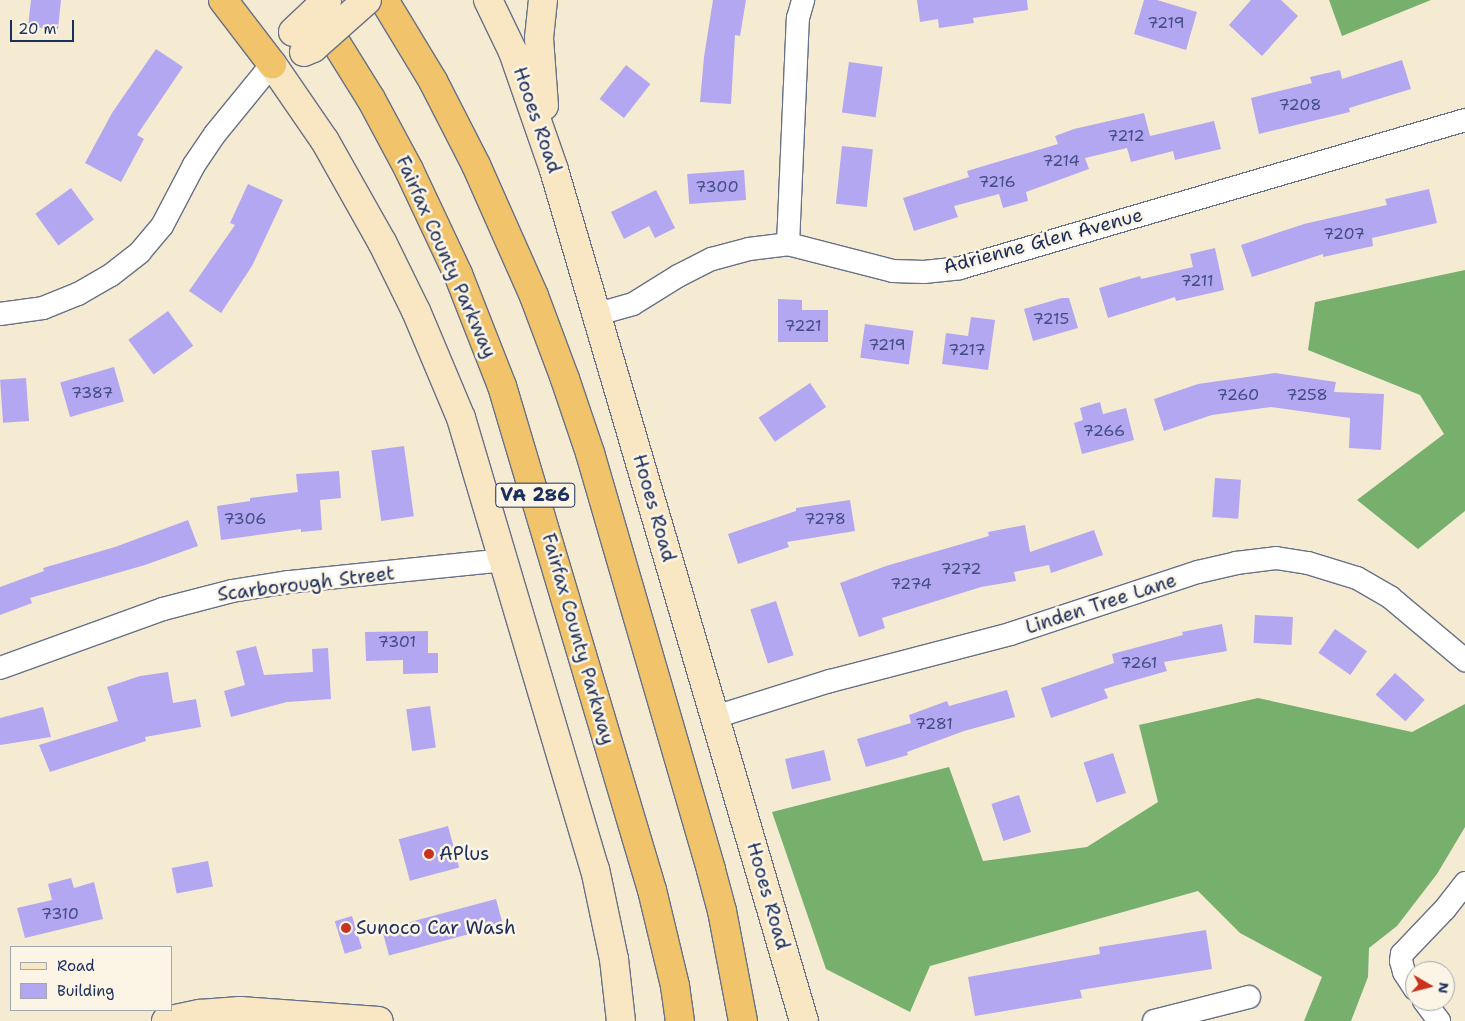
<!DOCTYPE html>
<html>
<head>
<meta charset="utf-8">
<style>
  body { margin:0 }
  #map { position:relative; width:1465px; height:1021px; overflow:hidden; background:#f5ebd3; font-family:"Shantell Sans",sans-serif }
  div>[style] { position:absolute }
  .forest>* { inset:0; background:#77af6d }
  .building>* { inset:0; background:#b3a7f1; transform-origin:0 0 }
  .roads { filter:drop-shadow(1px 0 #677187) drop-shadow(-1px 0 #677187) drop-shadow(0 1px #677187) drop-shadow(0 -1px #677187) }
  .street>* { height:22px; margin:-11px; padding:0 11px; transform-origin:11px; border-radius:11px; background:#fff }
  .secondary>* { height:28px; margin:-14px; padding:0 14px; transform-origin:14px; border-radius:14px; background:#f9e7c3 }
  .highway>* { height:28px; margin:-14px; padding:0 14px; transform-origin:14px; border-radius:14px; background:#f1c36a }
  .bridges { filter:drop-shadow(1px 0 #677187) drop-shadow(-1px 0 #677187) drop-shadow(0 1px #677187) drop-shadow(0 -1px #677187) }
  .secondary-bridge>* { height:28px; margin:-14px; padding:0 14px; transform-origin:14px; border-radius:14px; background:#f9e7c3 }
  .dots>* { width:14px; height:14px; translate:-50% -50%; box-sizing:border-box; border:2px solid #fcf5e5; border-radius:50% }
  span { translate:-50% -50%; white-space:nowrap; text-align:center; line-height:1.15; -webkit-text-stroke:5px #fcf5e5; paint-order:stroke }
  .number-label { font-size:16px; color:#414d83 }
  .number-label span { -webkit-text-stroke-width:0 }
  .shield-label span { padding:1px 4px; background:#fcf5e5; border:1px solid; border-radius:4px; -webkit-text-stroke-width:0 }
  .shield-label { font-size:18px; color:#1b2f5e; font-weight:700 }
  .street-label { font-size:19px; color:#1b2f5e }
  .poi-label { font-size:19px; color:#1b2f5e }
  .left { translate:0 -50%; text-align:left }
  .legend { position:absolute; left:10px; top:946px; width:162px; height:65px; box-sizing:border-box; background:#fcf5e5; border:1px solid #a2a6af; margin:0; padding:6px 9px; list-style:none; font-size:15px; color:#1b2f5e }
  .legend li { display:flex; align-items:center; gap:10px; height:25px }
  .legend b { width:25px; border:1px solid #a2a6af }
  .north { position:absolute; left:1405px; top:961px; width:50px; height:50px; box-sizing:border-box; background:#fcf5e5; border:1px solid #a2a6af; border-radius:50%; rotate:98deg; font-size:14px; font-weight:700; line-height:20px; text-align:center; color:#1b2f5e }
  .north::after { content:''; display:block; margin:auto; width:18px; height:22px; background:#c8321e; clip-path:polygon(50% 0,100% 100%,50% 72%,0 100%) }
  .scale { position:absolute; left:10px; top:20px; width:64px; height:22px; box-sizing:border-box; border:2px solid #1b2f5e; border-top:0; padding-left:6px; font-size:15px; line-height:18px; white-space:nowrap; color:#1b2f5e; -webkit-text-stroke:4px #fcf5e5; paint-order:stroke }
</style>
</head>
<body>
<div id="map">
  <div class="forest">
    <i style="clip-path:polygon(1329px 0,1431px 0,1342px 36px)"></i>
    <i style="clip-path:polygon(1465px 270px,1465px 511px,1418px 549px,1357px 500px,1444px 434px,1420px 395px,1308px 350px,1315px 302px)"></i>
    <i style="clip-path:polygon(1258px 698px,1412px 732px,1465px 704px,1465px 827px,1437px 874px,1397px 926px,1369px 948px,1368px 977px,1351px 1021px,1304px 1021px,1322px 977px,1240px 933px,1198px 891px,930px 966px,910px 1012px,826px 969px,772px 812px,949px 767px,983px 861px,1087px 847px,1158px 802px,1139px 725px)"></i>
  </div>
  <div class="building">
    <i style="clip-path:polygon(31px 0,61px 0,58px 29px,28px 27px)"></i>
    <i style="clip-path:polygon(713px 0,746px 0,740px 36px,735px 35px,731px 104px,700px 102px,704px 57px)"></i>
    <i style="clip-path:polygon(917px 0,1027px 0,1028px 10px,973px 18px,974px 23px,939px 28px,938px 19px,920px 22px)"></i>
    <i style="clip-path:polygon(1144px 0,1157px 0,1197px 12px,1186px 50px,1134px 34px)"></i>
    <i style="clip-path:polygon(1251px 0,1281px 0,1298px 16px,1262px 56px,1229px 25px)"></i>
    <i style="clip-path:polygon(156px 49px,183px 67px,137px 135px,144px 139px,121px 182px,85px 163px,112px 113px)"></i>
    <i style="clip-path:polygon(1402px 60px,1411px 89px,1349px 108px,1350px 112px,1259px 134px,1251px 98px,1312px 83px,1310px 77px,1340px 70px,1342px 79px)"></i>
    <i style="left:849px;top:62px;width:34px;height:51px;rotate:8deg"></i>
    <i style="left:626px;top:65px;width:31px;height:43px;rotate:38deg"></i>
    <i style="clip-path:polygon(1144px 113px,1150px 136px,1214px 121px,1221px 149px,1175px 160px,1173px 151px,1131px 162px,1127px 148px,1085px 158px,1089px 169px,1026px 192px,1028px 201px,1003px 208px,999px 194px,954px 206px,958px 217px,914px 231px,903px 198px,969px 177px,967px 171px,1058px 144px,1055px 136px,1074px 129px)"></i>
    <i style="left:842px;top:146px;width:31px;height:58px;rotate:6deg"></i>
    <i style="left:744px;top:170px;width:30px;height:57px;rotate:86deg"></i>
    <i style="clip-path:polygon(248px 184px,283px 200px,252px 266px,221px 313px,189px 291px,235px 225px,230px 223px)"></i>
    <i style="left:71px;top:188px;width:39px;height:44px;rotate:54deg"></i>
    <i style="clip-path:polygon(1429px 189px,1437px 223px,1372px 238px,1373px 246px,1323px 257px,1323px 254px,1252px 277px,1241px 245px,1304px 224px,1387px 205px,1385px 199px)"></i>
    <i style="clip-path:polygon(656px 190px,675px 228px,655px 238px,649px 226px,624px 239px,611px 212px)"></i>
    <i style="clip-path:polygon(1215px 248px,1224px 290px,1176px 301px,1175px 297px,1108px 318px,1099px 288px,1140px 276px,1141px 279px,1193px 267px,1190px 254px)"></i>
    <i style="clip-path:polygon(1062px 298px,1069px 298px,1078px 328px,1033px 341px,1024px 309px)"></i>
    <i style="clip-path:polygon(778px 299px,802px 300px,802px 310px,828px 310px,828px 342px,778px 342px)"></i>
    <i style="left:168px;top:311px;width:43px;height:49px;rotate:54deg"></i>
    <i style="clip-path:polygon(971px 317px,995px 320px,988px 370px,942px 364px,946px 333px,968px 336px)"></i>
    <i style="left:865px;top:324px;width:49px;height:34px;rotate:8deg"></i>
    <i style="left:114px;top:367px;width:36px;height:56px;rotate:74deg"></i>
    <i style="clip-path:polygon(1275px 373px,1336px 382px,1334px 392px,1384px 394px,1381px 450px,1349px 448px,1350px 418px,1271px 407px,1212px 415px,1164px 431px,1154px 399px,1198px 384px)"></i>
    <i style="left:26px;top:378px;width:43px;height:26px;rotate:86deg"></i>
    <i style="left:810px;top:383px;width:29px;height:62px;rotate:56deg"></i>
    <i style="clip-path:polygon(1100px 402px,1103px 414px,1126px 408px,1134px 440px,1082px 454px,1074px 423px,1083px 420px,1080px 408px)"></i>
    <i style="left:404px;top:446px;width:71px;height:33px;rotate:82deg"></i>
    <i style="clip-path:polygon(339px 471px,341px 498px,320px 500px,322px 530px,301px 532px,301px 529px,221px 540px,217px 506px,250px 501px,250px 498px,298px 492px,296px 474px)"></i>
    <i style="left:1215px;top:478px;width:26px;height:39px;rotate:4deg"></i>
    <i style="clip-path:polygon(850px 500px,855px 531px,787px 542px,789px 547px,738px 564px,728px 534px,796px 511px,796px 508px)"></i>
    <i style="clip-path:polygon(188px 520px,198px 546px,145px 565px,30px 598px,32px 603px,0 615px,0 587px,44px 571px,43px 568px,115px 547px)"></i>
    <i style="clip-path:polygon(1025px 525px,1030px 552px,1094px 530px,1103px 555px,1051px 573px,1049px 565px,1014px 572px,1016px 581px,981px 587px,882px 618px,885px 628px,859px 637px,840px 583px,886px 566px,989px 536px,988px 532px)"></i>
    <i style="left:776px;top:601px;width:57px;height:27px;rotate:72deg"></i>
    <i style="left:1255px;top:615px;width:38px;height:28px;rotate:3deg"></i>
    <i style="clip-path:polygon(1222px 624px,1227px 651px,1164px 662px,1167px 671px,1104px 689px,1108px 698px,1051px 718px,1041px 688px,1114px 663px,1112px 654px,1183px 635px,1182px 632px)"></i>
    <i style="left:1335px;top:629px;width:39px;height:29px;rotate:35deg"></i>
    <i style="clip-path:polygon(428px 631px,428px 653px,438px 653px,438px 673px,403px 674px,403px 660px,366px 661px,365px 632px)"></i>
    <i style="clip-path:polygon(256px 646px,264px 675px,313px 672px,312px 649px,328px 648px,331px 699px,287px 702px,231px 717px,224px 691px,245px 685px,236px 651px)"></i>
    <i style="clip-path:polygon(168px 672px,173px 703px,196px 699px,201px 727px,145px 737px,146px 741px,50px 772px,39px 745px,118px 721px,107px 687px,140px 676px)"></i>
    <i style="left:1395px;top:673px;width:40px;height:29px;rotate:42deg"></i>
    <i style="clip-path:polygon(1007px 690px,1015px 717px,964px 731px,907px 752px,908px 755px,866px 767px,857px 739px,911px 723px,909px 715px,947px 701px,949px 706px)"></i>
    <i style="left:430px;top:706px;width:42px;height:24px;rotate:82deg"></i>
    <i style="clip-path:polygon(43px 707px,51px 737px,0 745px,0 718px)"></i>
    <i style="left:824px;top:750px;width:31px;height:40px;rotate:77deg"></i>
    <i style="left:1113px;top:753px;width:42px;height:31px;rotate:72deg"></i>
    <i style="left:1019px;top:795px;width:39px;height:29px;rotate:72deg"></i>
    <i style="left:448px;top:826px;width:43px;height:51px;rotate:75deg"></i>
    <i style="left:208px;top:861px;width:26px;height:37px;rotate:79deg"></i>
    <i style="clip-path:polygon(71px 878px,74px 888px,94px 882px,103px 919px,25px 938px,17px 908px,52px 900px,48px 884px)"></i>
    <i style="left:496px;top:899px;width:27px;height:118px;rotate:75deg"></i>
    <i style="left:352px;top:916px;width:34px;height:18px;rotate:73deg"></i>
    <i style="clip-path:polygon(1206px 930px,1212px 969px,1080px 990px,1082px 998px,975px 1016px,968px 977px,1100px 954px,1099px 947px)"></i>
  </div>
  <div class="roads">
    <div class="street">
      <i style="left:788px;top:244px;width:226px;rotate:-87.5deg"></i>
      <i style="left:798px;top:18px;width:19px;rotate:-74deg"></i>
      <i style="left:0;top:314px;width:43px;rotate:-7.9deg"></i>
      <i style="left:43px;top:308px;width:38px;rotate:-22deg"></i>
      <i style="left:78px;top:294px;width:38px;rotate:-30deg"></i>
      <i style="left:111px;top:275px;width:37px;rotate:-38deg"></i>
      <i style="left:140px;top:252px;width:34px;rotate:-50deg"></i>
      <i style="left:162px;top:226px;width:69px;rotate:-62.3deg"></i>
      <i style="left:194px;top:165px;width:37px;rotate:-56deg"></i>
      <i style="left:215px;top:134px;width:90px;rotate:-50.8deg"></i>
      <i style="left:598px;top:314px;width:36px;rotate:-16deg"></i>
      <i style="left:633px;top:304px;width:53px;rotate:-31.9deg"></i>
      <i style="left:678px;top:276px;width:38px;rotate:-27deg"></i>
      <i style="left:712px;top:259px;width:38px;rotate:-15deg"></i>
      <i style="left:749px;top:249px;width:39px;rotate:-7deg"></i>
      <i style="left:788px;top:244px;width:108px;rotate:14.4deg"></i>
      <i style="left:893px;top:271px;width:31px;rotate:2deg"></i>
      <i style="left:924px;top:272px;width:36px;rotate:-6deg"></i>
      <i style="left:960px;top:268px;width:526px;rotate:-16.33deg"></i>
      <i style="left:0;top:668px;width:173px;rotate:-19.9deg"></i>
      <i style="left:163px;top:609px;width:71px;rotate:-14.6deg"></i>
      <i style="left:232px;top:591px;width:58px;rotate:-9deg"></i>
      <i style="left:289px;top:582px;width:216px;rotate:-5.8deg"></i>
      <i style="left:715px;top:717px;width:121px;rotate:-17.4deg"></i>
      <i style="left:830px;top:681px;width:186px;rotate:-14.6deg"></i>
      <i style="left:1010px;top:634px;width:198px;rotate:-18.3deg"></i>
      <i style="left:1198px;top:572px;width:39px;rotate:-13deg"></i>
      <i style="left:1236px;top:563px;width:40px;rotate:-7.1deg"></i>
      <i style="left:1276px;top:558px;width:32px;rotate:9deg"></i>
      <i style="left:1308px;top:563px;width:51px;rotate:17deg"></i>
      <i style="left:1357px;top:578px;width:39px;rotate:30deg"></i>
      <i style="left:1391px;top:598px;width:97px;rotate:40deg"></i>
      <i style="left:1415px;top:989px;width:20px;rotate:-123deg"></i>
      <i style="left:1404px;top:972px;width:11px;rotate:-105deg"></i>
      <i style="left:1401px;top:961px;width:7px;rotate:-82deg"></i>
      <i style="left:1402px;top:954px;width:62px;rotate:-46.3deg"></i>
      <i style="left:1445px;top:909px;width:33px;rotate:-52deg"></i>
      <i style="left:1424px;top:1001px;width:25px;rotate:53deg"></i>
      <i style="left:1154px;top:1021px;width:98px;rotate:-14.2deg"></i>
    </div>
    <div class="secondary">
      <i style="left:488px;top:0;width:58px;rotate:64.3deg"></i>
      <i style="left:513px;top:52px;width:125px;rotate:70.8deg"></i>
      <i style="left:554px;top:170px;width:887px;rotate:73.63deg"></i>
      <i style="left:543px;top:0;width:38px;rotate:96deg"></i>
      <i style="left:539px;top:38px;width:68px;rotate:85.8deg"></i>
      <i style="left:272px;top:64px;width:93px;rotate:55.5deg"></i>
      <i style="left:325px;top:141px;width:116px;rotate:60.6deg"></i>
      <i style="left:382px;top:242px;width:77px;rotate:63.8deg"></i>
      <i style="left:416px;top:311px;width:116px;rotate:67.2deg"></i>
      <i style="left:461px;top:418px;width:470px;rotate:73.5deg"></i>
      <i style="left:595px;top:869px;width:92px;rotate:78.1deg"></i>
      <i style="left:614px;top:959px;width:62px;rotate:83.6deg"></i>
      <i style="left:166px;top:1021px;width:35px;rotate:-12deg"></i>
      <i style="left:200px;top:1014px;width:40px;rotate:-4.3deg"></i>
      <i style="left:240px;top:1011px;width:139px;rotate:4.1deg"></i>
    </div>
    <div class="highway">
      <i style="left:223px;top:0;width:81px;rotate:52.6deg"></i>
      <i style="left:384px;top:0;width:95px;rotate:58.8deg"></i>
      <i style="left:433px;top:81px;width:94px;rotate:62.9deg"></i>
      <i style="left:476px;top:165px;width:143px;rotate:66.1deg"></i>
      <i style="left:534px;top:296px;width:89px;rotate:69.5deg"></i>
      <i style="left:565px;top:379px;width:78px;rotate:71.3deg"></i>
      <i style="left:590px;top:453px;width:434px;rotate:73.8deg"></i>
      <i style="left:711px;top:870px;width:42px;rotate:75deg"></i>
      <i style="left:722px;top:911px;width:112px;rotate:79.2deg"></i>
      <i style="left:318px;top:14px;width:100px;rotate:58.1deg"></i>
      <i style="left:371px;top:99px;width:81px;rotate:61.8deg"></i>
      <i style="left:409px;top:170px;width:115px;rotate:64.8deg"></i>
      <i style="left:458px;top:274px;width:120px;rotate:68.6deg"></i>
      <i style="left:502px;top:386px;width:526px;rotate:73.43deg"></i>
      <i style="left:652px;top:890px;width:99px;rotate:76.5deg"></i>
      <i style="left:675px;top:986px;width:35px;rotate:82deg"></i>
    </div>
  </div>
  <div class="bridges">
    <div class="secondary-bridge">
      <i style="left:293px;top:32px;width:47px;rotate:-43.3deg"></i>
      <i style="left:304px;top:52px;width:10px;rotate:-24deg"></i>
      <i style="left:313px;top:48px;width:72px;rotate:-41.6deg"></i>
    </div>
  </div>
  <div class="dots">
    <i style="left:429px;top:854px;background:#c8321e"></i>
    <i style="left:346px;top:928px;background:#c8321e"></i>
  </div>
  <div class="number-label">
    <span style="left:1166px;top:23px">7219</span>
    <span style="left:1300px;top:105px">7208</span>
    <span style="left:1126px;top:136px">7212</span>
    <span style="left:1061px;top:161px">7214</span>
    <span style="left:997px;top:182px">7216</span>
    <span style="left:717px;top:187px">7300</span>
    <span style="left:1344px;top:234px">7207</span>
    <span style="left:1197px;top:281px">7211</span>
    <span style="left:1051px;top:319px">7215</span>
    <span style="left:803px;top:326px">7221</span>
    <span style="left:887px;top:345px">7219</span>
    <span style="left:967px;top:350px">7217</span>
    <span style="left:92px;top:393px">7387</span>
    <span style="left:1238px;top:395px">7260</span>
    <span style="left:1307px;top:395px">7258</span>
    <span style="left:1104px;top:431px">7266</span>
    <span style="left:245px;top:519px">7306</span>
    <span style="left:825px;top:519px">7278</span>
    <span style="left:961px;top:569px">7272</span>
    <span style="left:911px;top:584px">7274</span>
    <span style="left:397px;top:642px">7301</span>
    <span style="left:1139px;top:663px">7261</span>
    <span style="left:934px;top:724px">7281</span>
    <span style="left:60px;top:914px">7310</span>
  </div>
  <div class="shield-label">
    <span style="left:535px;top:495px">VA 286</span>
  </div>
  <div class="street-label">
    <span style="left:537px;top:120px;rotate:71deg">Hooes Road</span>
    <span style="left:1043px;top:241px;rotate:-15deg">Adrienne Glen Avenue</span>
    <span style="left:446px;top:257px;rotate:66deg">Fairfax County Parkway</span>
    <span style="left:654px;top:508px;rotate:74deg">Hooes Road</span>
    <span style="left:306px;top:584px;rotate:-7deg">Scarborough Street</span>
    <span style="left:1101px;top:604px;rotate:-18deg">Linden Tree Lane</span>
    <span style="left:578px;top:639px;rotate:74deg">Fairfax County Parkway</span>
    <span style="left:768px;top:896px;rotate:74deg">Hooes Road</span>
  </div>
  <div class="poi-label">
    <span class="left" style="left:439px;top:854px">APlus</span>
    <span class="left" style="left:356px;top:928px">Sunoco Car Wash</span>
  </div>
  <ul class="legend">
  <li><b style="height:6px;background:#f9e7c3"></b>Road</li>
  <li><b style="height:14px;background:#b3a7f1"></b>Building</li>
  </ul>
  <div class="north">N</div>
  <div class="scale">20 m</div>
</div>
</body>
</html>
